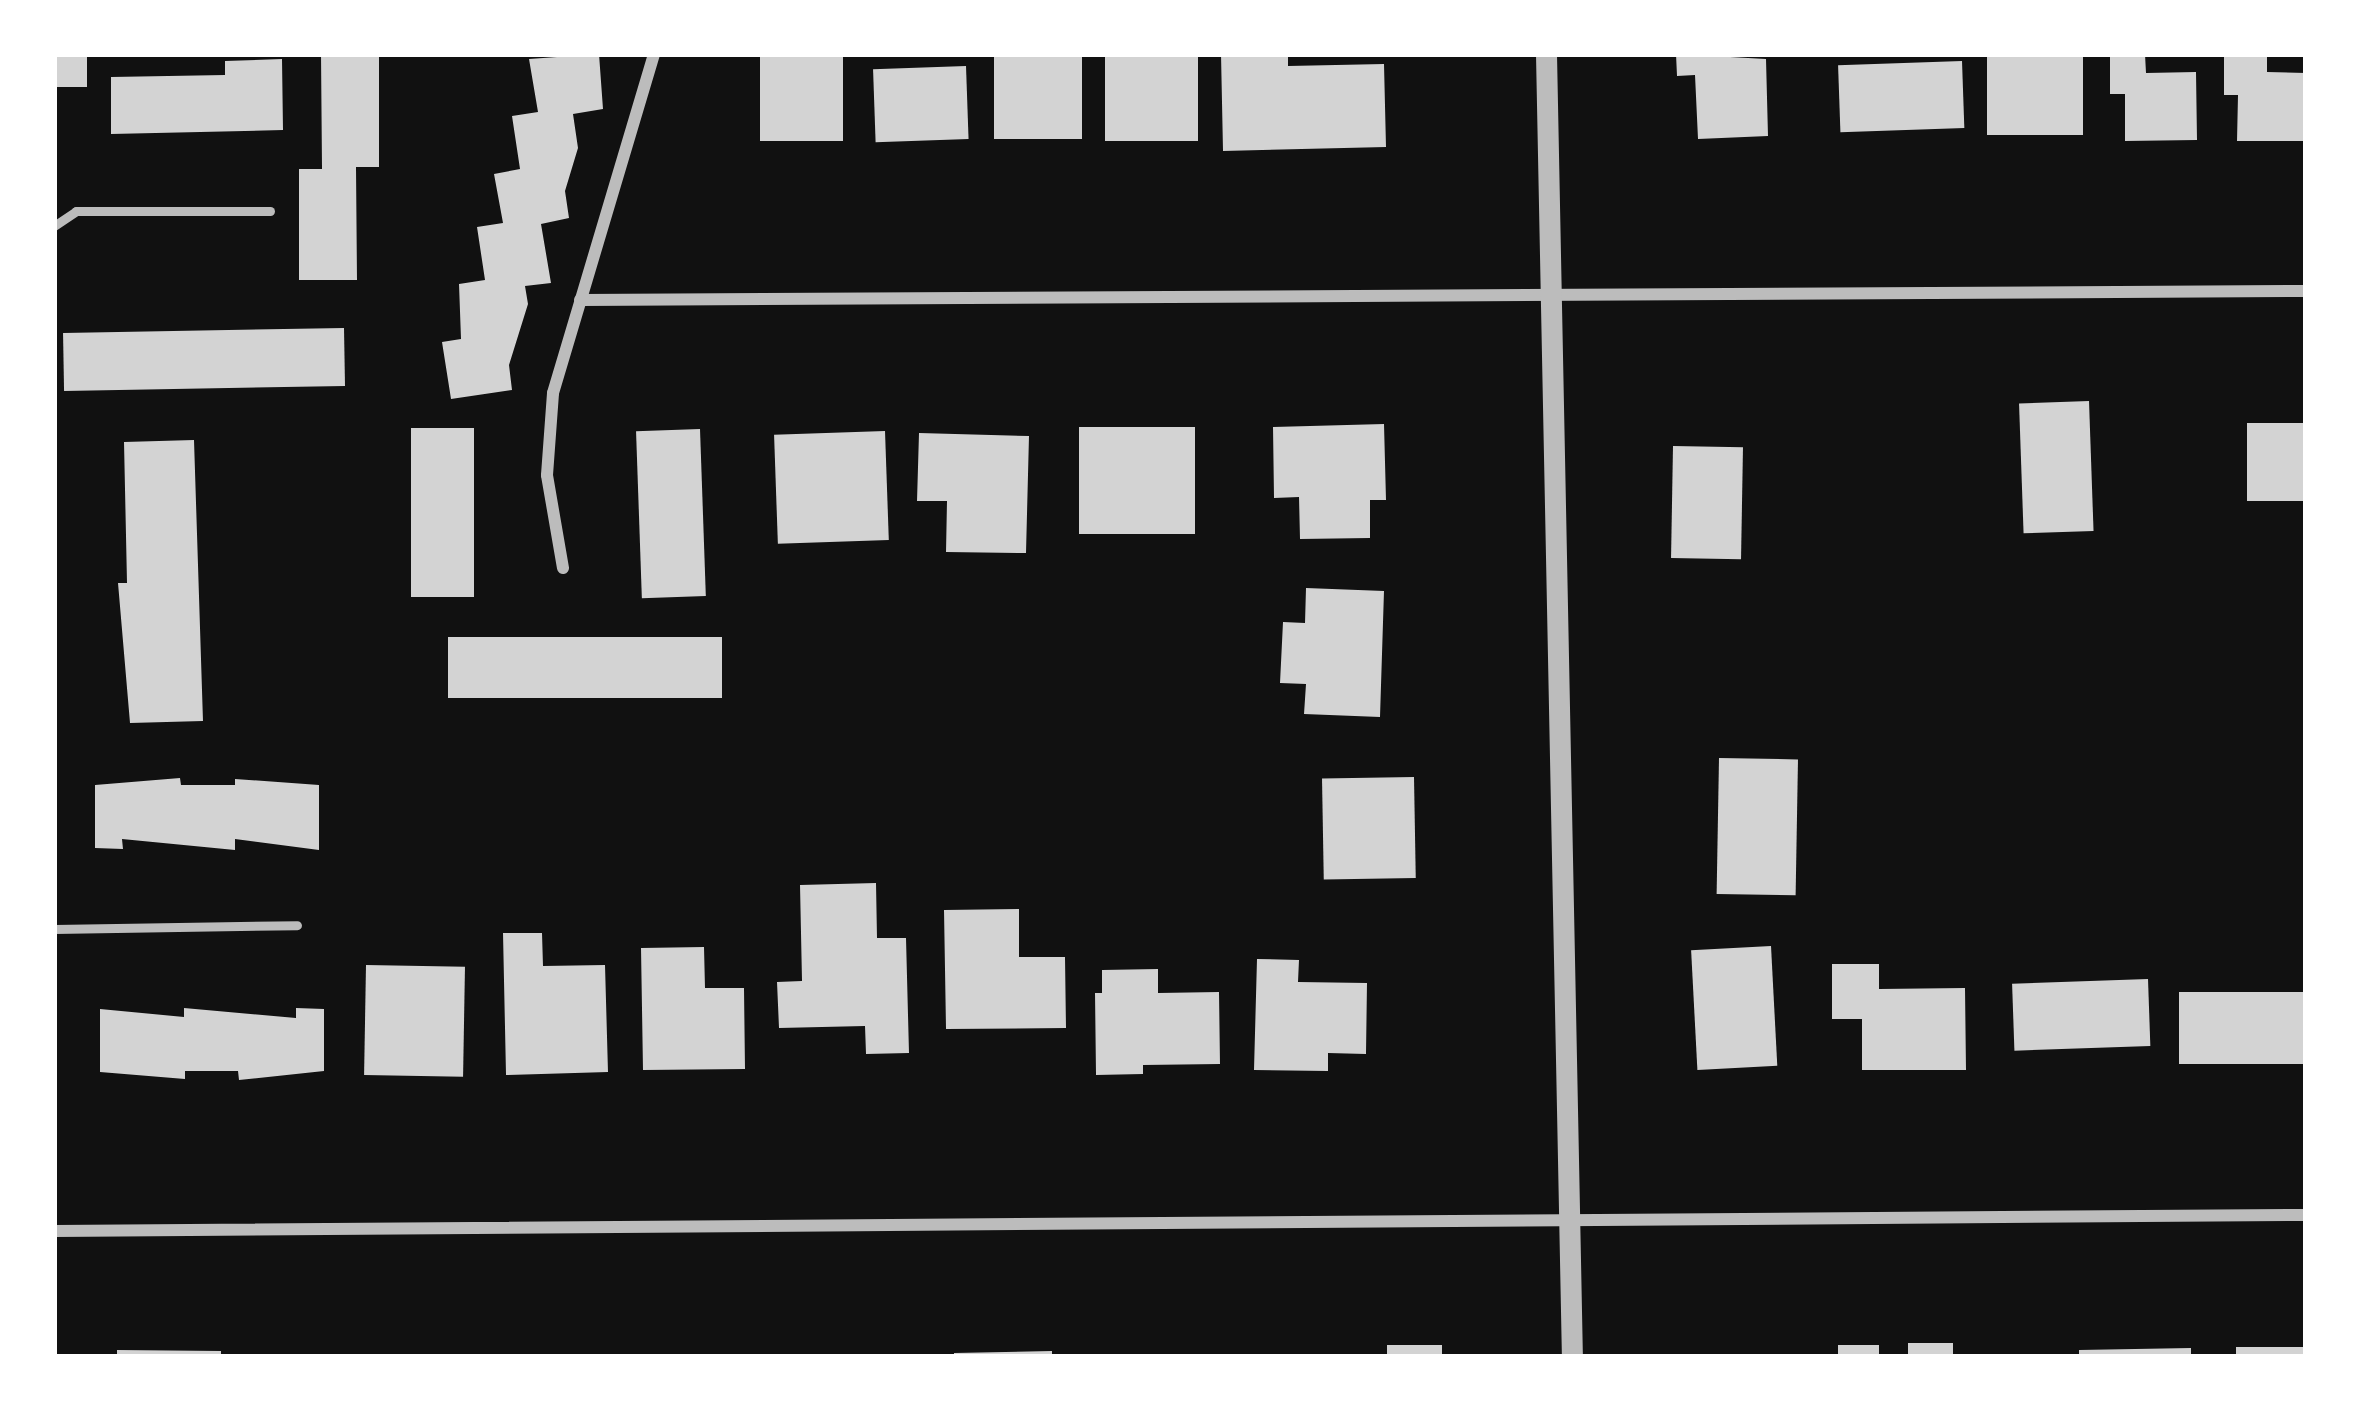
<!DOCTYPE html>
<html>
<head>
<meta charset="utf-8">
<style>
  body { margin:0 }
  #map { position:relative; width:2360px; height:1411px; overflow:hidden; background:#111; font-family:Cabin,sans-serif }
  div>[style] { position:absolute }
  .building>* { inset:0; background:#d3d3d3; transform-origin:0 0 }
  .service>* { height:9px; margin:-4.5px; padding:0 4.5px; transform-origin:4.5px; border-radius:4.5px; background:#bcbcbc }
  .minor>* { height:12px; margin:-6px; padding:0 6px; transform-origin:6px; border-radius:6px; background:#bcbcbc }
  .tertiary>* { height:21px; margin:-10.5px; padding:0 10.5px; transform-origin:10.5px; border-radius:10.5px; background:#bcbcbc }
  span { translate:-50% -50%; white-space:nowrap; text-align:center; line-height:1.15; -webkit-text-stroke:9px #fff; paint-order:stroke }
  .frame { position:absolute; inset:0; border:57px solid #fff; pointer-events:none }
</style>
</head>
<body>
<div id="map">
  <div class="building">
    <i style="left:54px;top:54px;width:33px;height:33px"></i>
    <i style="clip-path:polygon(321px 54px,379px 54px,379px 167px,356px 167px,357px 280px,299px 280px,299px 169px,322px 169px)"></i>
    <i style="clip-path:polygon(599px 54px,603px 109px,573px 114px,578px 148px,565px 191px,569px 218px,541px 224px,551px 283px,525px 286px,528px 304px,509px 365px,512px 390px,451px 399px,442px 342px,461px 339px,459px 284px,485px 280px,477px 227px,503px 223px,494px 174px,520px 169px,512px 116px,538px 112px,529px 59px)"></i>
    <i style="left:760px;top:54px;width:83px;height:87px"></i>
    <i style="left:994px;top:54px;width:88px;height:85px"></i>
    <i style="left:1105px;top:54px;width:93px;height:87px"></i>
    <i style="clip-path:polygon(1221px 54px,1288px 54px,1288px 66px,1384px 64px,1386px 147px,1223px 151px)"></i>
    <i style="clip-path:polygon(1676px 54px,1766px 59px,1768px 136px,1698px 139px,1695px 75px,1677px 76px)"></i>
    <i style="left:1987px;top:54px;width:96px;height:81px"></i>
    <i style="clip-path:polygon(2110px 54px,2145px 54px,2146px 73px,2196px 72px,2197px 140px,2125px 141px,2125px 94px,2110px 94px)"></i>
    <i style="clip-path:polygon(2224px 54px,2267px 54px,2267px 72px,2306px 73px,2306px 141px,2237px 141px,2238px 95px,2224px 95px)"></i>
    <i style="clip-path:polygon(282px 59px,283px 130px,111px 134px,111px 77px,225px 75px,225px 61px)"></i>
    <i style="left:1962px;top:61px;width:67px;height:124px;rotate:88deg"></i>
    <i style="left:966px;top:66px;width:73px;height:93px;rotate:88deg"></i>
    <i style="left:344px;top:328px;width:58px;height:281px;rotate:89deg"></i>
    <i style="left:2089px;top:401px;width:130px;height:70px;rotate:88deg"></i>
    <i style="left:2306px;top:423px;width:78px;height:59px;rotate:90deg"></i>
    <i style="clip-path:polygon(1384px 424px,1386px 500px,1370px 500px,1370px 538px,1300px 539px,1299px 497px,1274px 498px,1273px 427px)"></i>
    <i style="left:1079px;top:427px;width:116px;height:107px"></i>
    <i style="left:411px;top:428px;width:63px;height:169px"></i>
    <i style="left:700px;top:429px;width:167px;height:64px;rotate:88deg"></i>
    <i style="left:885px;top:431px;width:109px;height:111px;rotate:88deg"></i>
    <i style="clip-path:polygon(919px 433px,1029px 436px,1026px 553px,946px 552px,947px 501px,917px 501px)"></i>
    <i style="clip-path:polygon(194px 440px,203px 721px,130px 723px,118px 583px,127px 583px,124px 442px)"></i>
    <i style="left:1673px;top:446px;width:70px;height:112px;rotate:1deg"></i>
    <i style="clip-path:polygon(1306px 588px,1384px 591px,1380px 717px,1304px 714px,1306px 684px,1280px 683px,1283px 622px,1305px 623px)"></i>
    <i style="left:722px;top:637px;width:61px;height:274px;rotate:90deg"></i>
    <i style="left:1719px;top:758px;width:79px;height:136px;rotate:1deg"></i>
    <i style="left:1414px;top:777px;width:101px;height:92px;rotate:89deg"></i>
    <i style="clip-path:polygon(180px 778px,181px 785px,235px 785px,235px 779px,319px 785px,319px 850px,235px 839px,235px 850px,122px 839px,123px 849px,95px 848px,95px 785px)"></i>
    <i style="clip-path:polygon(876px 883px,877px 938px,906px 938px,909px 1053px,866px 1054px,865px 1026px,779px 1028px,777px 982px,802px 981px,800px 885px)"></i>
    <i style="clip-path:polygon(1019px 909px,1019px 957px,1065px 957px,1066px 1028px,946px 1029px,944px 910px)"></i>
    <i style="clip-path:polygon(503px 933px,542px 933px,543px 966px,605px 965px,608px 1072px,506px 1075px)"></i>
    <i style="left:1771px;top:946px;width:120px;height:80px;rotate:87deg"></i>
    <i style="clip-path:polygon(704px 947px,705px 988px,744px 988px,745px 1069px,643px 1070px,641px 948px)"></i>
    <i style="clip-path:polygon(1257px 959px,1299px 960px,1298px 982px,1367px 983px,1366px 1054px,1328px 1053px,1328px 1071px,1254px 1070px)"></i>
    <i style="clip-path:polygon(1832px 964px,1879px 964px,1879px 989px,1965px 988px,1966px 1070px,1862px 1070px,1862px 1019px,1832px 1019px)"></i>
    <i style="left:366px;top:965px;width:99px;height:110px;rotate:1deg"></i>
    <i style="clip-path:polygon(1158px 969px,1158px 993px,1219px 992px,1220px 1064px,1143px 1065px,1143px 1074px,1096px 1075px,1095px 993px,1102px 993px,1102px 970px)"></i>
    <i style="left:2148px;top:979px;width:67px;height:136px;rotate:88deg"></i>
    <i style="left:2306px;top:992px;width:72px;height:127px;rotate:90deg"></i>
    <i style="clip-path:polygon(184px 1008px,296px 1018px,296px 1008px,324px 1009px,324px 1071px,239px 1080px,238px 1071px,185px 1071px,185px 1079px,100px 1072px,100px 1009px,184px 1017px)"></i>
    <i style="left:1908px;top:1343px;width:45px;height:14px"></i>
    <i style="left:1442px;top:1345px;width:12px;height:55px;rotate:90deg"></i>
    <i style="left:1838px;top:1345px;width:41px;height:12px"></i>
    <i style="left:2306px;top:1347px;width:10px;height:70px;rotate:90deg"></i>
    <i style="clip-path:polygon(2191px 1348px,2191px 1357px,2079px 1357px,2079px 1350px)"></i>
    <i style="clip-path:polygon(117px 1350px,221px 1351px,221px 1357px,117px 1357px)"></i>
    <i style="clip-path:polygon(1052px 1351px,1052px 1357px,954px 1357px,954px 1353px)"></i>
  </div>
  <div class="service">
    <i style="left:54px;top:226px;width:27px;rotate:-34deg"></i>
    <i style="left:76px;top:211px;width:194px"></i>
    <i style="left:54px;top:929px;width:243px;rotate:-0.9deg"></i>
  </div>
  <div class="minor">
    <i style="left:580px;top:300px;width:1726px;rotate:-0.3deg"></i>
    <i style="left:563px;top:568px;width:94px;rotate:-99.8deg"></i>
    <i style="left:547px;top:475px;width:82px;rotate:-85.8deg"></i>
    <i style="left:553px;top:393px;width:354px;rotate:-73.4deg"></i>
    <i style="left:54px;top:1231px;width:2252px;rotate:-0.41deg"></i>
  </div>
  <div class="tertiary">
    <i style="left:1546px;top:54px;width:1303px;rotate:88.86deg"></i>
  </div>
  <div class="frame"></div>
</div>
</body>
</html>
